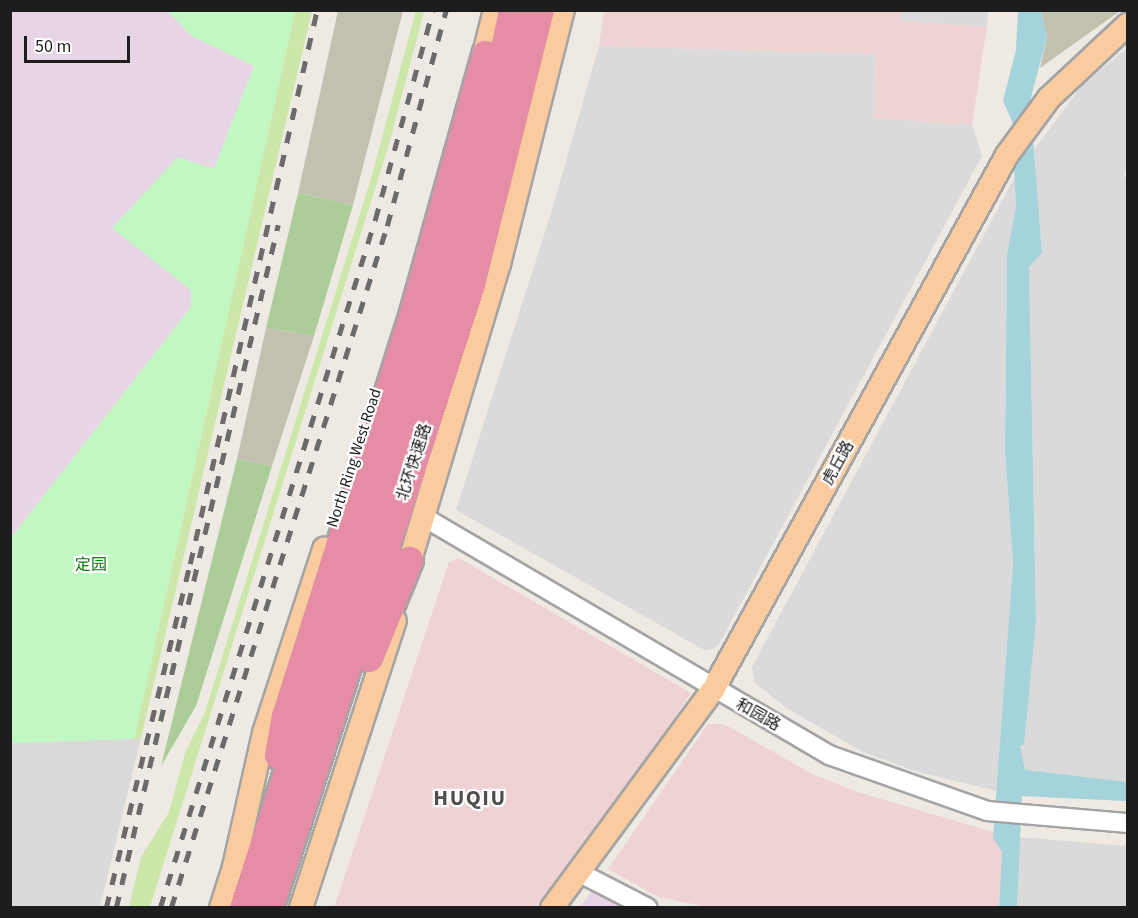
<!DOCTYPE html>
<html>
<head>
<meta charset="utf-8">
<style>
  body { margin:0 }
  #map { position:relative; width:1138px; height:918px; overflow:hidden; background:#eeeae3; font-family:"Source Sans 3","Noto Sans SC",sans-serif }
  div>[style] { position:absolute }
  .residential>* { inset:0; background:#dbdada }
  .commercial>* { inset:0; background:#efd3d4 }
  .industrial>* { inset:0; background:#e7d5e5 }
  .construction>* { inset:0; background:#c2c1af }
  .grass>* { inset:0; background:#cde7aa }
  .forest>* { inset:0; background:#accc99 }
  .park>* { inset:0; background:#c1f8c1 }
  .water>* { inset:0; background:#a5d3db }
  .roads { filter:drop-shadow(2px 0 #a4a4a4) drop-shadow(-2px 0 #a4a4a4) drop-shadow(0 2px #a4a4a4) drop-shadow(0 -2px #a4a4a4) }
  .minor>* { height:18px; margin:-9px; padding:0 9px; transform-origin:9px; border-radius:9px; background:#fff }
  .major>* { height:22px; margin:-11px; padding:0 11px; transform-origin:11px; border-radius:11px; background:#f9cb9e }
  .highway>* { height:27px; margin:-13.5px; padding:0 13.5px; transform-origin:13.5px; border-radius:13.5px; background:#e48da4 }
  .rail>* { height:4.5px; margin-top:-2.25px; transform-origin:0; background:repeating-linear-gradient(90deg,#6b6b6b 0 12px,transparent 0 24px) }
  span { translate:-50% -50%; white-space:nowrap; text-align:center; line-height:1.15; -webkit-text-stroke:4.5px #fff; paint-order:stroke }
  .street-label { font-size:16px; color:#1d1d1d }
  .park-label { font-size:16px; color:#0e780f }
  .district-label { font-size:22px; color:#505050; font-weight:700; letter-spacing:1.5px }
  .frame { position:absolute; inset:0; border:12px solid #1d1d1d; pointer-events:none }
  .scale { position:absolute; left:24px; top:36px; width:106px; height:27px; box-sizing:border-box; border:3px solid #1d1d1d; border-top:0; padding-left:8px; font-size:18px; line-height:21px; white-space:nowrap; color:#1d1d1d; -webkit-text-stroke:4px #fff; paint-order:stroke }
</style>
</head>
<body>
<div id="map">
  <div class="residential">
    <i style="clip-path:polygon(901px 11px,988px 11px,987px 27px,900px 21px)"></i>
    <i style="clip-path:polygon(599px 46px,876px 54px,874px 118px,972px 125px,982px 156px,718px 646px,706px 651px,456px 510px,552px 210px)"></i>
    <i style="clip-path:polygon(1127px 48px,1128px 171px,1123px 174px,1128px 182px,1127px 801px,1022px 796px,1020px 746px,1036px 621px,1029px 267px,1042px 252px,1033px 151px,1083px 84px)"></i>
    <i style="clip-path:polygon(1016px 175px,1016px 207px,1007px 254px,1005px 452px,1013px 565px,997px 791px,917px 772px,861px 751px,788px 709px,755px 683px,752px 667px)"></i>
    <i style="clip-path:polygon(141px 738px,100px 907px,11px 907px,11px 743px)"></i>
    <i style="clip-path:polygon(1018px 837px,1127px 846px,1127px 907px,1017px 908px)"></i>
  </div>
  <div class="commercial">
    <i style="clip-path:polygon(604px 11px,901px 10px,901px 21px,987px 27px,972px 125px,874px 118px,876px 54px,599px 46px)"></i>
    <i style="clip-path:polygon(459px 558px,691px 693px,627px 792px,536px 907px,334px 908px,449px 562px)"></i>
    <i style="clip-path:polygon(708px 724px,724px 724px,814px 775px,858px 792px,993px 832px,1002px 852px,999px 908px,708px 907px,658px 897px,608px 869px)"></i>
  </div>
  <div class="industrial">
    <i style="clip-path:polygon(11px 11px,168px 11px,192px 36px,254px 66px,214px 169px,191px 307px,11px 538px)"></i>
    <i style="clip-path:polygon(594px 888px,612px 901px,625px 907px,579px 908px)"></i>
  </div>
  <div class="construction">
    <i style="clip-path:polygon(338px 11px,403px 11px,353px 205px,298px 193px)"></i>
    <i style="clip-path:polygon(1041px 11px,1120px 11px,1040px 68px,1047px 37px)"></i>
    <i style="clip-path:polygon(266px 328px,314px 336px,272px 466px,237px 459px)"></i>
  </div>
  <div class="grass">
    <i style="clip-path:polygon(416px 10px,424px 11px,390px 141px,150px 907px,129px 907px,141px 857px,169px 812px,185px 753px,205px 712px,372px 175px)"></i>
    <i style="clip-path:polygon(295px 11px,312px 11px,141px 738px,134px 739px)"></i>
  </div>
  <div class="forest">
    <i style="clip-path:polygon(298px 193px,353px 205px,314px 336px,266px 328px)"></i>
    <i style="clip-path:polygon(237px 459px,272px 466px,196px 706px,161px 766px)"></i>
  </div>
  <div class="park">
    <i style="clip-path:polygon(168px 11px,295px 11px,134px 739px,11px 743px,11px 538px,191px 307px,191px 290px,112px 228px,178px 157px,214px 169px,254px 66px,192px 36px)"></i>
  </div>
  <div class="water">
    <i style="clip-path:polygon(1018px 11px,1041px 11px,1047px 37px,1030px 101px,1042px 253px,1029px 267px,1036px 621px,1024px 744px,1020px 746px,1025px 770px,1127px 782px,1127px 801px,1022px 796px,1017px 907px,999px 907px,1002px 852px,993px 838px,1013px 564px,1005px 452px,1007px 254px,1016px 207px,1012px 121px,1003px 101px,1016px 50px)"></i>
  </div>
  <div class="roads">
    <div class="minor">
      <i style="left:422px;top:516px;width:472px;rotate:30.4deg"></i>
      <i style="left:829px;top:755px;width:168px;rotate:19.5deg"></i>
      <i style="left:987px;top:811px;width:142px;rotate:4.9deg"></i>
      <i style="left:580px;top:873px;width:76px;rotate:27.2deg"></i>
    </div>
    <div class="major">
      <i style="left:480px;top:70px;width:62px;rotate:-76deg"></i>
      <i style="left:405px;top:577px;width:327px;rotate:-73.3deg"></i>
      <i style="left:499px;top:264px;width:262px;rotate:-75.9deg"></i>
      <i style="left:221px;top:908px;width:43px;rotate:-72.4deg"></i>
      <i style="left:234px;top:867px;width:137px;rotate:-77.4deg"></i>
      <i style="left:264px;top:733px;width:194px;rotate:-71.9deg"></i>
      <i style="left:301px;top:908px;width:302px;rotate:-71.9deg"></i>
      <i style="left:552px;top:908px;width:271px;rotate:-53.6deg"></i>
      <i style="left:713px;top:690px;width:610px;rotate:-61.21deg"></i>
      <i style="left:1007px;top:155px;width:71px;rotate:-53.6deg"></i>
      <i style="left:1049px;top:98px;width:108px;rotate:-43.1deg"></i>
    </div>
    <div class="highway">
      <i style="left:369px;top:658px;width:106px;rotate:-67.8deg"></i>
      <i style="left:278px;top:755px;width:40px;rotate:-80deg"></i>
      <i style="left:285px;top:716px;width:427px;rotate:-72.4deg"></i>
      <i style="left:414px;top:309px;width:265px;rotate:-74.4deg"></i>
      <i style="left:243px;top:908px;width:662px;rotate:-72.14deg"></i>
      <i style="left:446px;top:278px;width:190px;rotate:-75.1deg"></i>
      <i style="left:495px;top:94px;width:86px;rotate:-78.6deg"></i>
      <i style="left:269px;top:908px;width:656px;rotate:-72.06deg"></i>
      <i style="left:471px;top:284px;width:283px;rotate:-75.9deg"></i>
    </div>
  </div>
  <div class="rail">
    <i style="left:106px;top:908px;width:354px;rotate:-76.3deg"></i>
    <i style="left:190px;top:564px;width:568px;rotate:-77.09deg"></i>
    <i style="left:116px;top:908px;width:702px;rotate:-76.66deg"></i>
    <i style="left:160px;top:908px;width:721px;rotate:-72.65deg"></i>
    <i style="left:375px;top:220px;width:218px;rotate:-74.6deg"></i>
    <i style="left:171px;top:908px;width:715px;rotate:-72.43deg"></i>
    <i style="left:387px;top:226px;width:224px;rotate:-74.7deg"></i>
  </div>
  <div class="street-label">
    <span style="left:354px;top:458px;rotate:-72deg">North Ring West Road</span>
    <span style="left:414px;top:462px;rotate:-72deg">北环快速路</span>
    <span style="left:838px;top:463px;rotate:-61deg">虎丘路</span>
    <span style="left:758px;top:715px;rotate:29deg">和园路</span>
  </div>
  <div class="park-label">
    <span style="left:91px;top:565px">定园</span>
  </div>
  <div class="district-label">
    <span style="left:470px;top:799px">HUQIU</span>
  </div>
  <div class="frame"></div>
  <div class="scale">50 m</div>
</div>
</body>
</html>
